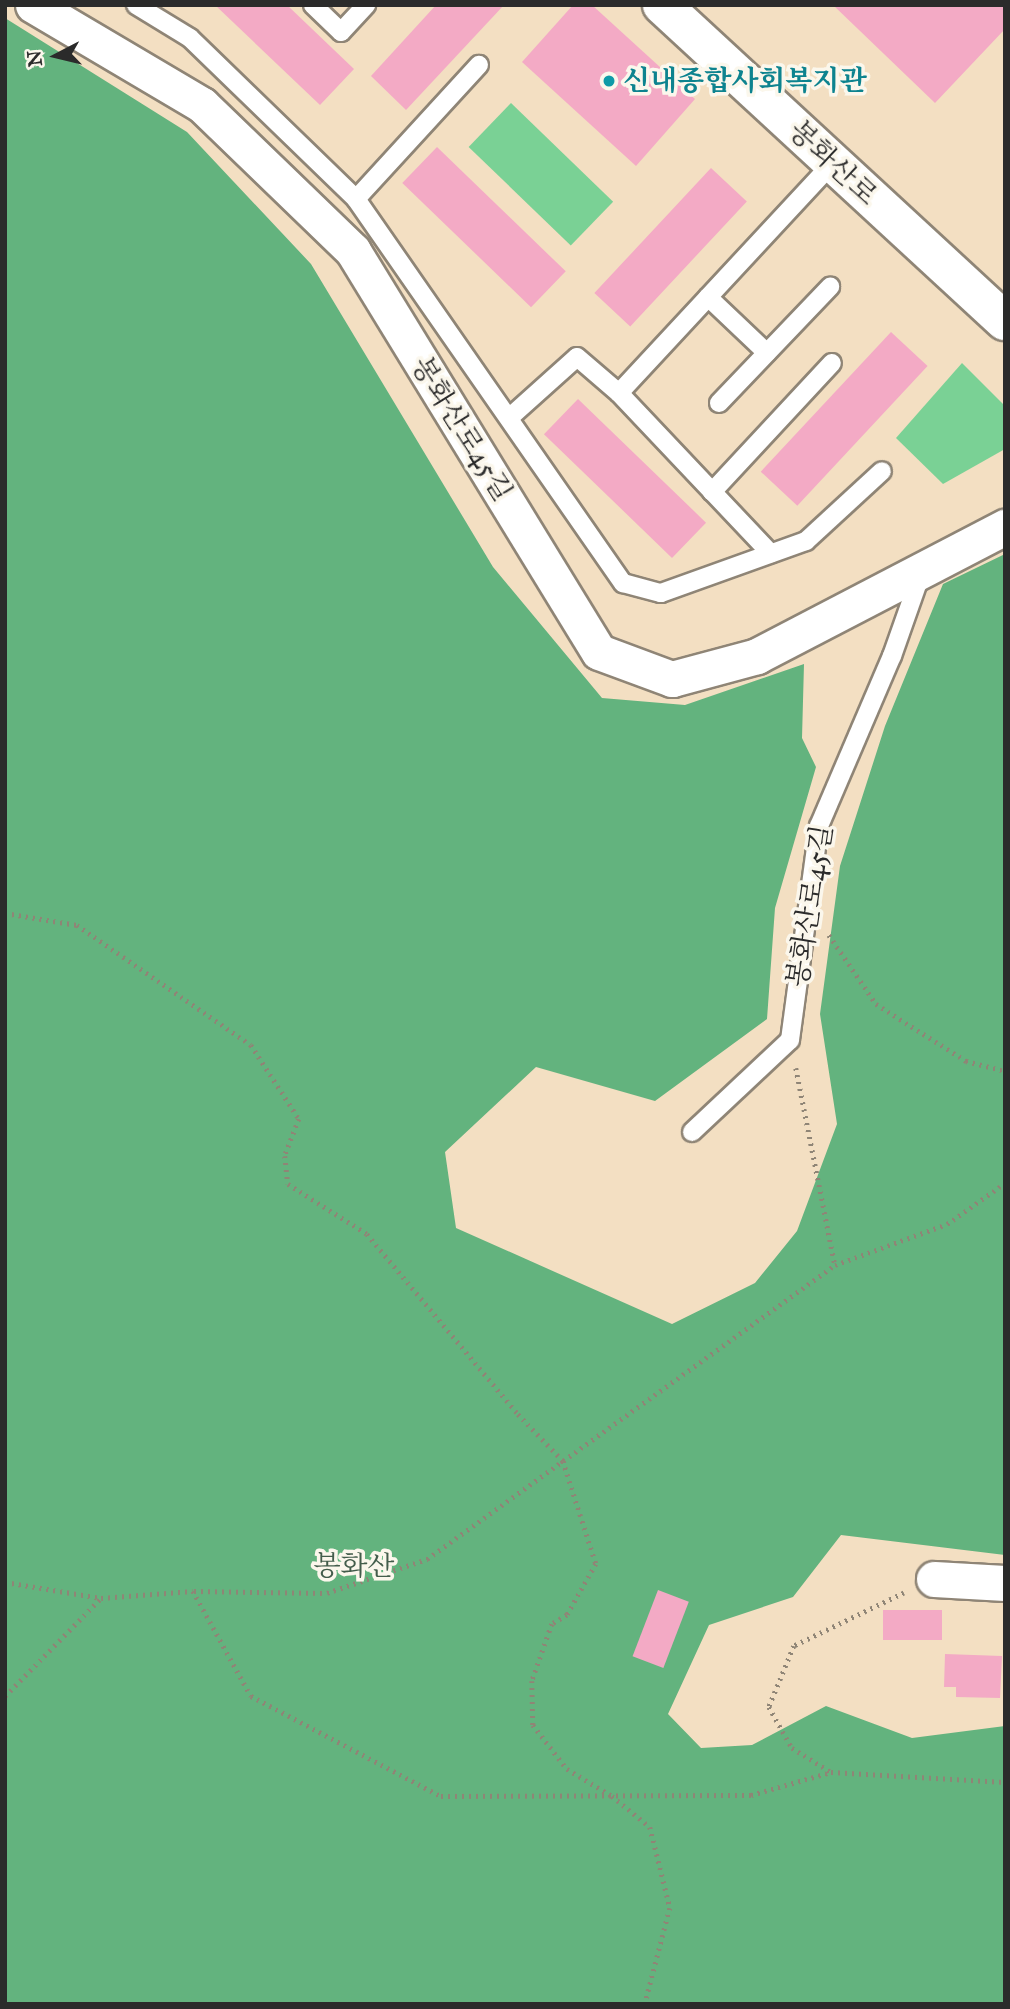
<!DOCTYPE html>
<html>
<head>
<meta charset="utf-8">
<style>
  body { margin:0 }
  #map { position:relative; width:1010px; height:2009px; overflow:hidden; background:#f3dfc2; font-family:"IM FELL Great Primer","Noto Serif KR",serif }
  div>[style] { position:absolute }
  .green>* { inset:0; background:#7ad195; transform-origin:0 0 }
  .forest>* { inset:0; background:#63b37e }
  .building>* { inset:0; background:#f3aac5; transform-origin:0 0 }
  .path>* { height:4.5px; margin-top:-2.25px; transform-origin:0; background:repeating-linear-gradient(90deg,#8f8576 0 2px,transparent 0 7px) }
  .roads { filter:drop-shadow(2px 0 #8f8576) drop-shadow(-2px 0 #8f8576) drop-shadow(0 2px #8f8576) drop-shadow(0 -2px #8f8576) }
  .lane>* { height:18px; margin:-9px; padding:0 9px; transform-origin:9px; border-radius:9px; background:#fff }
  .street>* { height:35px; margin:-17.5px; padding:0 17.5px; transform-origin:17.5px; border-radius:17.5px; background:#fff }
  .secondary>* { height:38px; margin:-19px; padding:0 19px; transform-origin:19px; border-radius:19px; background:#fff }
  .dots>* { width:19px; height:19px; translate:-50% -50%; box-sizing:border-box; border:4px solid #fbf7ec; border-radius:50% }
  span { translate:-50% -50%; white-space:nowrap; text-align:center; line-height:1.15; -webkit-text-stroke:7px #fbf7ec; paint-order:stroke }
  .culture-label { font-size:28px; color:#0d838f; font-weight:700 }
  .left { translate:0 -50%; text-align:left }
  .street-label { font-size:28px; color:#2b2b2b }
  .park-label { font-size:28px; color:#435d4b }
  .frame { position:absolute; inset:0; border:7px solid #2b2b2b; pointer-events:none }
  .north { position:absolute; left:21px; top:21px; width:70px; height:70px; -webkit-text-stroke:5px #fbf7ec; paint-order:stroke; rotate:263deg; font-size:19px; font-weight:700; line-height:28px; text-align:center; color:#2b2b2b }
  .north::after { content:''; display:block; margin:auto; width:24px; height:32px; background:#2b2b2b; clip-path:polygon(50% 0,100% 100%,50% 72%,0 100%) }
</style>
</head>
<body>
<div id="map">
  <div class="green">
    <i style="left:511px;top:103px;width:142px;height:61px;rotate:44deg"></i>
    <i style="clip-path:polygon(962px 363px,1005px 406px,1005px 449px,943px 484px,896px 438px)"></i>
  </div>
  <div class="forest">
    <i style="clip-path:polygon(5px 18px,187px 132px,311px 264px,493px 567px,602px 698px,685px 705px,804px 664px,802px 738px,816px 767px,775px 908px,767px 1019px,655px 1101px,536px 1067px,445px 1152px,456px 1228px,672px 1324px,755px 1283px,797px 1231px,837px 1124px,820px 1014px,840px 866px,885px 726px,943px 584px,1005px 554px,1005px 1555px,841px 1535px,793px 1597px,709px 1625px,668px 1714px,701px 1748px,752px 1745px,826px 1706px,912px 1738px,1005px 1726px,1005px 2004px,5px 2004px)"></i>
  </div>
  <div class="building">
    <i style="clip-path:polygon(215px 5px,287px 5px,354px 69px,320px 105px)"></i>
    <i style="clip-path:polygon(436px 5px,504px 5px,406px 110px,371px 76px)"></i>
    <i style="clip-path:polygon(573px 5px,592px 5px,695px 99px,636px 166px,522px 62px)"></i>
    <i style="clip-path:polygon(833px 5px,1005px 5px,1005px 29px,935px 103px)"></i>
    <i style="left:437px;top:147px;width:179px;height:50px;rotate:44deg"></i>
    <i style="left:711px;top:168px;width:49px;height:171px;rotate:43deg"></i>
    <i style="left:891px;top:332px;width:50px;height:191px;rotate:43deg"></i>
    <i style="left:578px;top:399px;width:178px;height:49px;rotate:44deg"></i>
    <i style="left:658px;top:1590px;width:33px;height:71px;rotate:21deg"></i>
    <i style="left:942px;top:1610px;width:30px;height:59px;rotate:90deg"></i>
    <i style="clip-path:polygon(945px 1654px,1002px 1656px,1000px 1698px,956px 1697px,956px 1687px,944px 1687px)"></i>
  </div>
  <div class="path">
    <i style="left:5px;top:913px;width:73px;rotate:9.5deg"></i>
    <i style="left:77px;top:925px;width:211px;rotate:34.6deg"></i>
    <i style="left:251px;top:1045px;width:88px;rotate:57deg"></i>
    <i style="left:299px;top:1119px;width:40px;rotate:111deg"></i>
    <i style="left:285px;top:1156px;width:28px;rotate:84deg"></i>
    <i style="left:288px;top:1184px;width:93px;rotate:32.3deg"></i>
    <i style="left:367px;top:1234px;width:235px;rotate:50deg"></i>
    <i style="left:518px;top:1414px;width:65px;rotate:46.2deg"></i>
    <i style="left:563px;top:1461px;width:108px;rotate:72.2deg"></i>
    <i style="left:596px;top:1564px;width:59px;rotate:119.6deg"></i>
    <i style="left:567px;top:1615px;width:17px;rotate:149deg"></i>
    <i style="left:552px;top:1624px;width:60px;rotate:109.3deg"></i>
    <i style="left:532px;top:1681px;width:44px;rotate:88.7deg"></i>
    <i style="left:533px;top:1725px;width:56px;rotate:52.3deg"></i>
    <i style="left:567px;top:1769px;width:52px;rotate:31deg"></i>
    <i style="left:612px;top:1796px;width:49px;rotate:39.2deg"></i>
    <i style="left:650px;top:1827px;width:83px;rotate:76.1deg"></i>
    <i style="left:670px;top:1908px;width:99px;rotate:104.6deg"></i>
    <i style="left:829px;top:935px;width:83px;rotate:55.7deg"></i>
    <i style="left:876px;top:1004px;width:107px;rotate:32.3deg"></i>
    <i style="left:966px;top:1061px;width:40px;rotate:14.4deg"></i>
    <i style="left:796px;top:1068px;width:201px;rotate:78.8deg"></i>
    <i style="left:5px;top:1582px;width:97px;rotate:9.5deg"></i>
    <i style="left:194px;top:1591px;width:133px;rotate:0.9deg"></i>
    <i style="left:327px;top:1593px;width:106px;rotate:-18.8deg"></i>
    <i style="left:427px;top:1559px;width:503px;rotate:-35.78deg"></i>
    <i style="left:835px;top:1265px;width:119px;rotate:-20.1deg"></i>
    <i style="left:947px;top:1224px;width:71px;rotate:-35.3deg"></i>
    <i style="left:904px;top:1593px;width:122px;rotate:154.3deg"></i>
    <i style="left:794px;top:1646px;width:66px;rotate:112.3deg"></i>
    <i style="left:769px;top:1707px;width:47px;rotate:60.7deg"></i>
    <i style="left:792px;top:1748px;width:46px;rotate:31.6deg"></i>
    <i style="left:831px;top:1772px;width:174px;rotate:3.3deg"></i>
    <i style="left:5px;top:1696px;width:137px;rotate:-45.6deg"></i>
    <i style="left:101px;top:1598px;width:92px;rotate:-4.4deg"></i>
    <i style="left:193px;top:1591px;width:120px;rotate:61.1deg"></i>
    <i style="left:251px;top:1696px;width:215px;rotate:27.8deg"></i>
    <i style="left:441px;top:1796px;width:310px;rotate:-0.2deg"></i>
    <i style="left:751px;top:1795px;width:83px;rotate:-16deg"></i>
  </div>
  <div class="roads">
    <div class="lane">
      <i style="left:136px;top:5px;width:63px;rotate:31.4deg"></i>
      <i style="left:190px;top:38px;width:231px;rotate:44.1deg"></i>
      <i style="left:356px;top:199px;width:468px;rotate:55.2deg"></i>
      <i style="left:623px;top:583px;width:39px;rotate:15deg"></i>
      <i style="left:661px;top:593px;width:154px;rotate:-19.7deg"></i>
      <i style="left:806px;top:541px;width:103px;rotate:-42.6deg"></i>
      <i style="left:313px;top:5px;width:39px;rotate:44deg"></i>
      <i style="left:341px;top:32px;width:37px;rotate:-47deg"></i>
      <i style="left:356px;top:199px;width:182px;rotate:-47.5deg"></i>
      <i style="left:708px;top:297px;width:81px;rotate:43.5deg"></i>
      <i style="left:619px;top:393px;width:314px;rotate:-47.1deg"></i>
      <i style="left:719px;top:403px;width:161px;rotate:-46.3deg"></i>
      <i style="left:509px;top:418px;width:91px;rotate:-41.9deg"></i>
      <i style="left:577px;top:357px;width:55px;rotate:40.6deg"></i>
      <i style="left:619px;top:393px;width:221px;rotate:46.6deg"></i>
      <i style="left:712px;top:492px;width:176px;rotate:-47.1deg"></i>
      <i style="left:692px;top:1132px;width:134px;rotate:-43.2deg"></i>
      <i style="left:790px;top:1040px;width:216px;rotate:-82.3deg"></i>
      <i style="left:819px;top:826px;width:185px;rotate:-66.8deg"></i>
      <i style="left:892px;top:656px;width:90px;rotate:-70.6deg"></i>
    </div>
    <div class="street">
      <i style="left:33px;top:5px;width:196px;rotate:30.6deg"></i>
      <i style="left:202px;top:105px;width:210px;rotate:44deg"></i>
      <i style="left:353px;top:251px;width:470px;rotate:58.5deg"></i>
      <i style="left:599px;top:652px;width:78px;rotate:20.3deg"></i>
      <i style="left:672px;top:679px;width:88px;rotate:-15.1deg"></i>
      <i style="left:757px;top:656px;width:280px;rotate:-27.5deg"></i>
      <i style="left:934px;top:1579px;width:71px;rotate:3.2deg"></i>
    </div>
    <div class="secondary">
      <i style="left:662px;top:5px;width:466px;rotate:42.7deg"></i>
    </div>
  </div>
  <div class="dots">
    <i style="left:609px;top:81px;background:#0f9aa8"></i>
  </div>
  <div class="culture-label">
    <span class="left" style="left:623px;top:81px">신내종합사회복지관</span>
  </div>
  <div class="street-label">
    <span style="left:833px;top:163px;rotate:43deg">봉화산로</span>
    <span style="left:462px;top:429px;rotate:58deg">봉화산로45길</span>
    <span style="left:810px;top:906px;rotate:-81deg">봉화산로45길</span>
  </div>
  <div class="park-label">
    <span style="left:354px;top:1566px">봉화산</span>
  </div>
  <div class="frame"></div>
  <div class="north">N</div>
</div>
</body>
</html>
